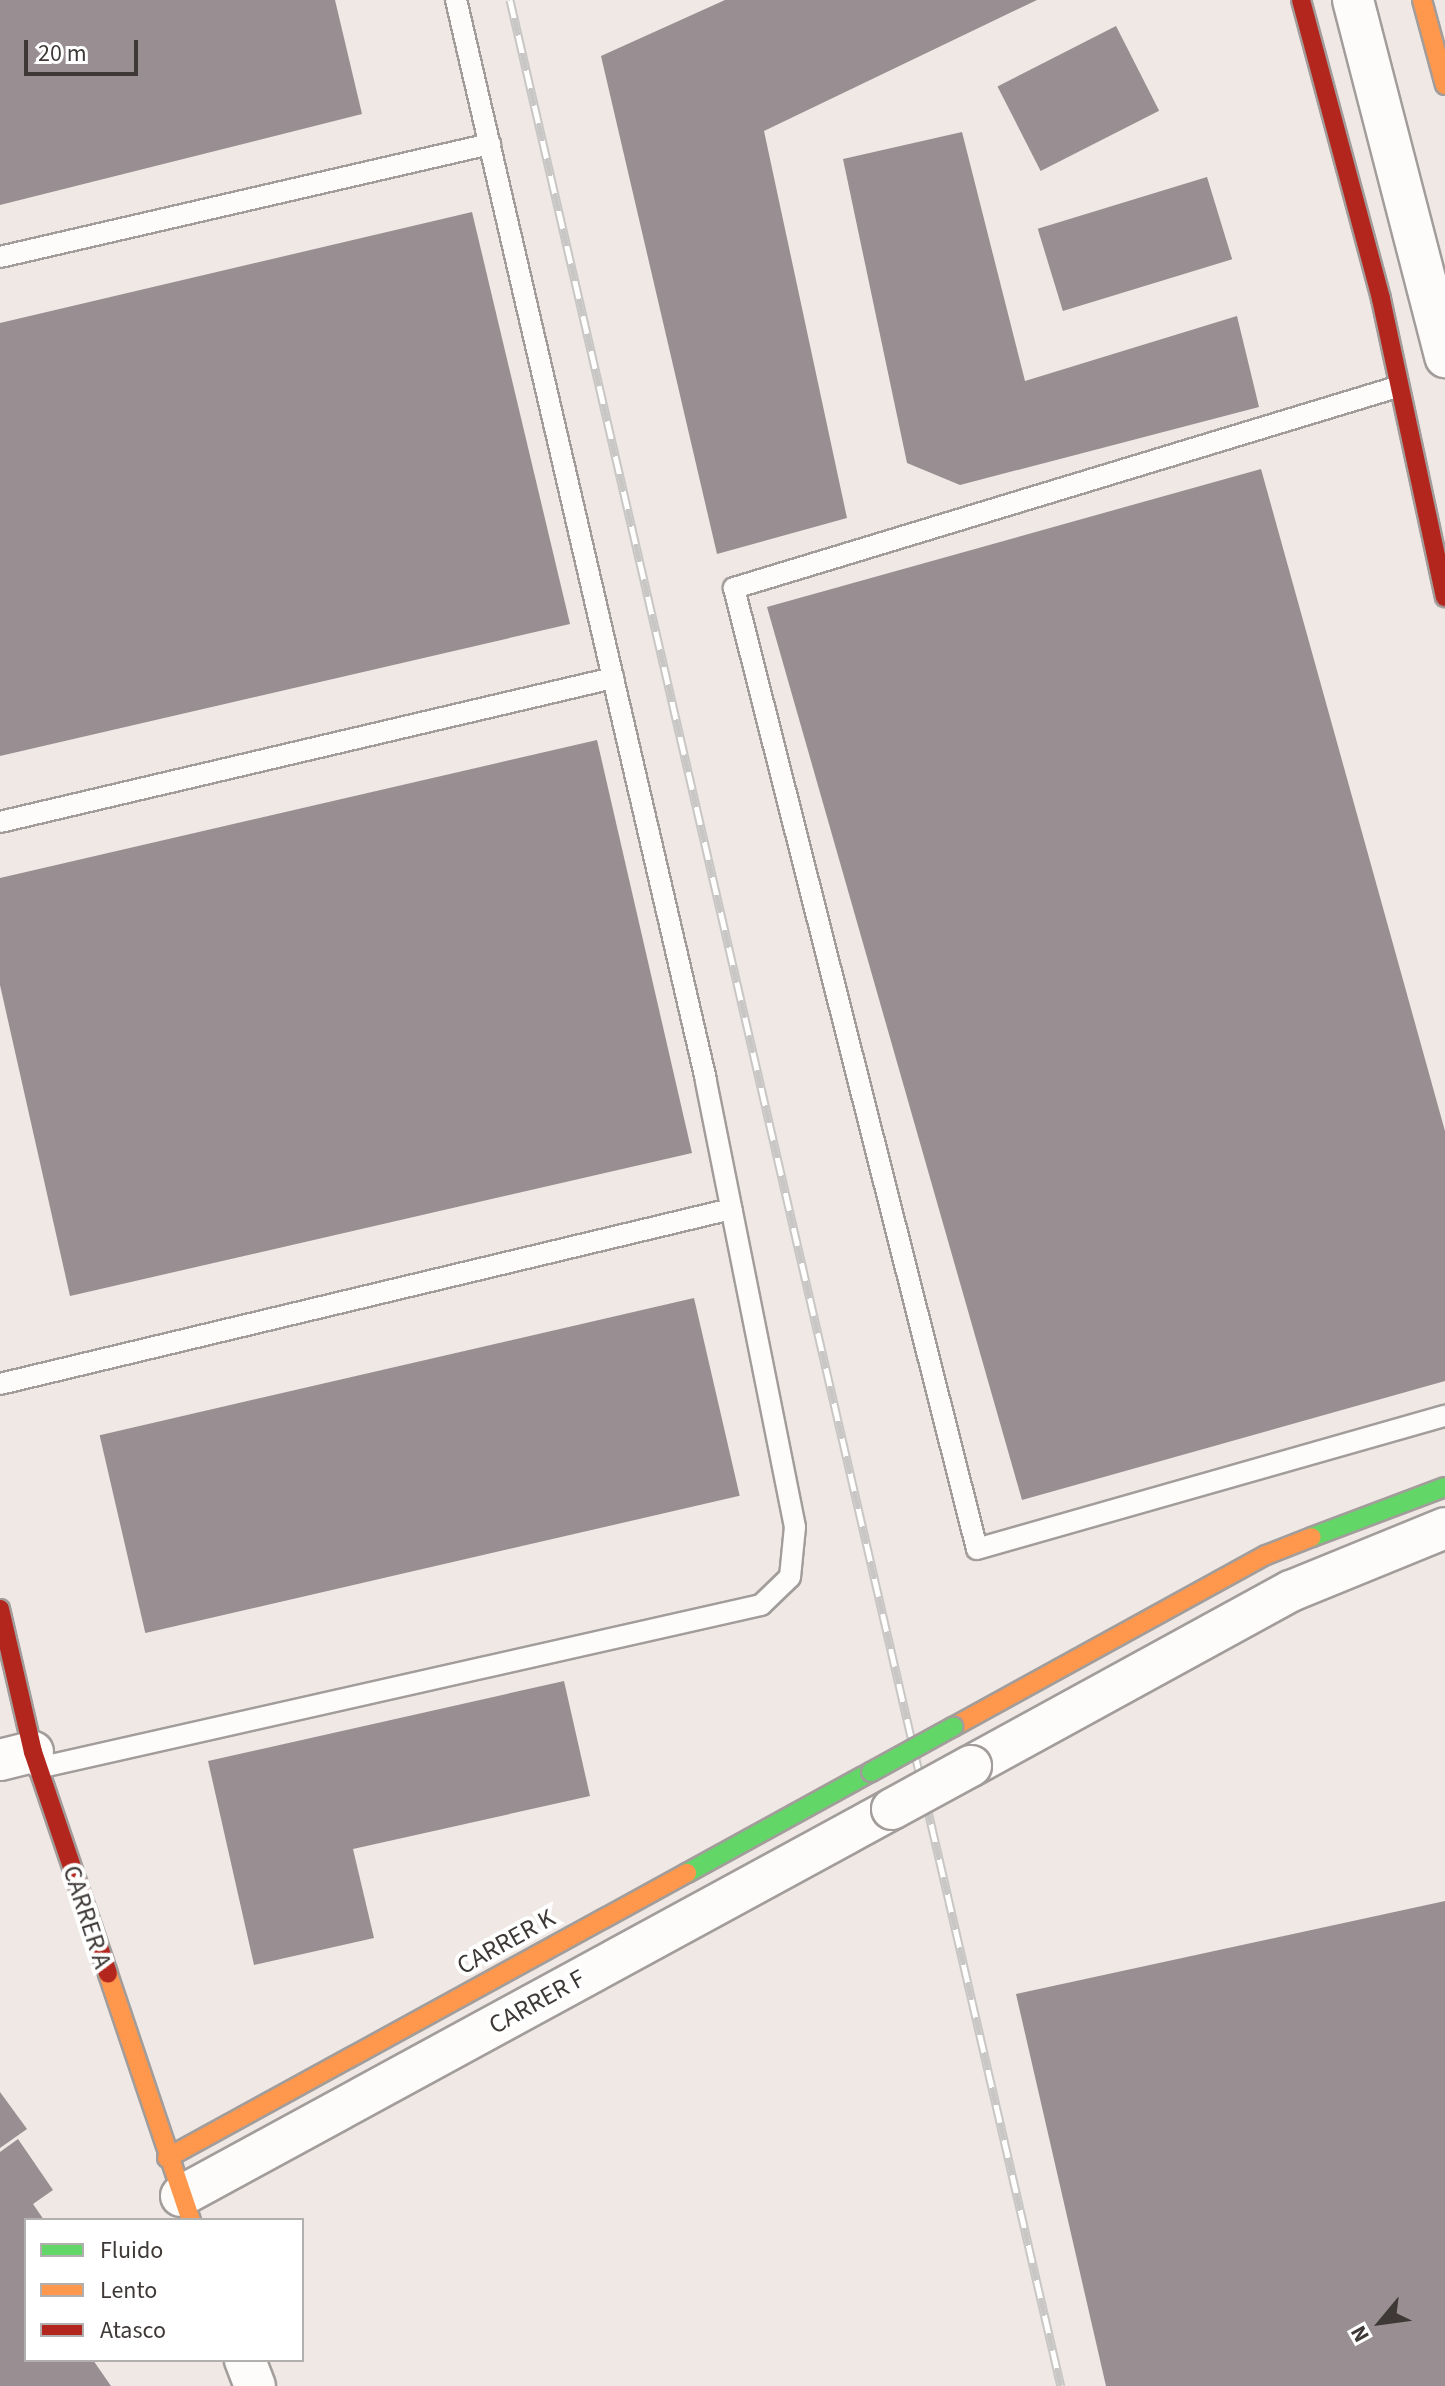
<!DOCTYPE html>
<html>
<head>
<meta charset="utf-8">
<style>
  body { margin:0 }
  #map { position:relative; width:1445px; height:2386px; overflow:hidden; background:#efe8e5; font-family:"Source Sans 3",sans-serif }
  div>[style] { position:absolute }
  .building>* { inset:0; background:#998e91; transform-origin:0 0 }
  .roads { filter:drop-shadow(2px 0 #a29d9b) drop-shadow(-2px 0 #a29d9b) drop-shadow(0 2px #a29d9b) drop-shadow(0 -2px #a29d9b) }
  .lane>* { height:20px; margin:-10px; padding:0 10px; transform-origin:10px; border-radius:10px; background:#fdfcfb }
  .street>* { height:40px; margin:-20px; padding:0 20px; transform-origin:20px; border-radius:20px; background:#fdfcfb }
  .fast>* { height:18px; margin:-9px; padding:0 9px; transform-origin:9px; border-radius:9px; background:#63d668 }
  .slow>* { height:18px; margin:-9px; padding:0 9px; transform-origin:9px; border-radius:9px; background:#ff974d }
  .jam>* { height:18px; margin:-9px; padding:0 9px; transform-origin:9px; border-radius:9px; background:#b3261e }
  .rail>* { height:9px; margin-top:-4.5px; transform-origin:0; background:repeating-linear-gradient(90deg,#fff 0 18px,#c9c7c6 0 36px); box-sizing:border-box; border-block:2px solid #c9c7c6 }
  .bridges { filter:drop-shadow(2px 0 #a29d9b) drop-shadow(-2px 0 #a29d9b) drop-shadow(0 2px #a29d9b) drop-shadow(0 -2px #a29d9b) }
  .street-bridge>* { height:40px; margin:-20px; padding:0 20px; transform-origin:20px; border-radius:20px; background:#fdfcfb }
  .fast-bridge>* { height:18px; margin:-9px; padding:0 9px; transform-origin:9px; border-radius:9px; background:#63d668 }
  span { translate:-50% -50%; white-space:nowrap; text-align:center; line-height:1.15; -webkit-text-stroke:8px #fff; paint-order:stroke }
  .street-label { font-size:26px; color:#3e3937 }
  .legend { position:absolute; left:24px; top:2218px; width:280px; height:144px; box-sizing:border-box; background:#fff; border:2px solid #b2b0af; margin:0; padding:10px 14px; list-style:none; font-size:24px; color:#3e3937 }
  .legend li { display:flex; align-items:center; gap:16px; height:40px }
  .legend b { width:40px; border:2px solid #b2b0af }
  .north { position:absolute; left:1341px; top:2282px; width:80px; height:80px; -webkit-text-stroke:6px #fff; paint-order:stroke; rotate:241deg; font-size:22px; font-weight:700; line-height:32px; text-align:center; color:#3e3937 }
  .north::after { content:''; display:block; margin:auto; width:28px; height:36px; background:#3e3937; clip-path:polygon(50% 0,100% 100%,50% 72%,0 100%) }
  .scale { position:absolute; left:24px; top:40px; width:114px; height:36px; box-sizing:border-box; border:4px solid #3e3937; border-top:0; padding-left:10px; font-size:24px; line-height:28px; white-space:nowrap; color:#3e3937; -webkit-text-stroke:6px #fff; paint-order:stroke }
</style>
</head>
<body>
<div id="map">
  <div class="building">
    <i style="clip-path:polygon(0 0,335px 0,362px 114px,0 205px)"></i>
    <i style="clip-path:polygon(725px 0,1037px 0,764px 131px,847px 518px,717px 554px,601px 56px)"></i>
    <i style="left:1116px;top:26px;width:95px;height:133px;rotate:63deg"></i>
    <i style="clip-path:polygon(962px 132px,1025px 381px,1237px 316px,1259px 407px,960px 485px,907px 463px,843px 159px)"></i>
    <i style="left:1207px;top:177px;width:86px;height:177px;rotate:73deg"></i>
    <i style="clip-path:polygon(472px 212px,570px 624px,0 756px,0 323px)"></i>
    <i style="clip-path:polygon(1261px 469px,1445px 1131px,1445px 1381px,1022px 1500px,767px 607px)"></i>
    <i style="clip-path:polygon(597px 740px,692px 1153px,70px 1296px,0 985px,0 878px)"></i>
    <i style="left:694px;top:1298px;width:203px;height:610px;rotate:77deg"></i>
    <i style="clip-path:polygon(564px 1681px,590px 1796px,353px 1849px,374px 1938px,254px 1965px,208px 1761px)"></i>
    <i style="clip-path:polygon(1445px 1901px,1445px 2386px,1106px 2386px,1016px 1994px)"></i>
    <i style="clip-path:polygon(0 2092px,27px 2129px,0 2148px)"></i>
    <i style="clip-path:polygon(18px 2139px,53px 2190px,33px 2204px,44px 2220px,26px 2220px,26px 2360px,93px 2360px,111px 2386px,0 2386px,0 2152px)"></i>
  </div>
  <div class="roads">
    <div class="lane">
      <i style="left:0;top:257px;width:503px;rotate:-12.99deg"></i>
      <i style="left:1397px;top:387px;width:693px;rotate:163.13deg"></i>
      <i style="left:734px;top:588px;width:991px;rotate:75.81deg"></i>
      <i style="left:977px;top:1549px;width:487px;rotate:-15.9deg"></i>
      <i style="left:0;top:822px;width:630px;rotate:-13.22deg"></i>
      <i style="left:0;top:1384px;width:752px;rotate:-13.46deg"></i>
      <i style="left:38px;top:1768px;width:741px;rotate:-12.7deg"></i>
      <i style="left:761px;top:1605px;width:40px;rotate:-44deg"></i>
      <i style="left:790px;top:1577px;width:50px;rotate:-84.3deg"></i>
      <i style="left:795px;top:1527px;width:456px;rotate:-101.3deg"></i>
      <i style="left:706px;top:1080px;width:1109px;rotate:-103.03deg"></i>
    </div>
    <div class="street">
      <i style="left:1353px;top:0;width:369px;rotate:75.5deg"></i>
      <i style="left:0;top:1760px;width:34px;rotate:-14deg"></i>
      <i style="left:971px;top:1766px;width:365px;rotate:-28.7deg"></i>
      <i style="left:1291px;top:1591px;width:166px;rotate:-22.2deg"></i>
      <i style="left:181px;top:2196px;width:809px;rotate:-28.56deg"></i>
      <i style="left:245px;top:2360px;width:28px;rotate:69deg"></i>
    </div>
    <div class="fast">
      <i style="left:1312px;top:1537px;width:142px;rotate:-20.6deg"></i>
      <i style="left:687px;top:1873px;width:210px;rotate:-28.8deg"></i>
    </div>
    <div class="slow">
      <i style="left:1422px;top:0;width:88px;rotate:74.9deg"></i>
      <i style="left:953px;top:1727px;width:357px;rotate:-28.8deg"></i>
      <i style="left:1266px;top:1555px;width:49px;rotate:-21.4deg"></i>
      <i style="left:108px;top:1974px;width:260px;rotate:71.4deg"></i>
      <i style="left:167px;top:2158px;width:593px;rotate:-28.73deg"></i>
    </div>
    <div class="jam">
      <i style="left:1301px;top:0;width:310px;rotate:75deg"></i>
      <i style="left:1381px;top:299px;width:305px;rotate:77.9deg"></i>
      <i style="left:0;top:1609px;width:147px;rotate:77deg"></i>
      <i style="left:33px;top:1752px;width:234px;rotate:71.3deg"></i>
    </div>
  </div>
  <div class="rail">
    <i style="left:510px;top:0;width:2449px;rotate:77deg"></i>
  </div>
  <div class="bridges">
    <div class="street-bridge">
      <i style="left:892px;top:1809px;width:90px;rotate:-28.6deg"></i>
    </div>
    <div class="fast-bridge">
      <i style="left:871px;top:1772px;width:94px;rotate:-28.8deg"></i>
    </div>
  </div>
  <div class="street-label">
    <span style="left:87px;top:1917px;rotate:72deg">CARRER A</span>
    <span style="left:506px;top:1942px;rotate:-29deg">CARRER K</span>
    <span style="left:537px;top:2002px;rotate:-29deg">CARRER F</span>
  </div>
  <ul class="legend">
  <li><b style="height:10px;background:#63d668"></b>Fluido</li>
  <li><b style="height:10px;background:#ff974d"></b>Lento</li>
  <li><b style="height:10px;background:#b3261e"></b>Atasco</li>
  </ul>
  <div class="north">N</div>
  <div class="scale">20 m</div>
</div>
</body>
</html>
